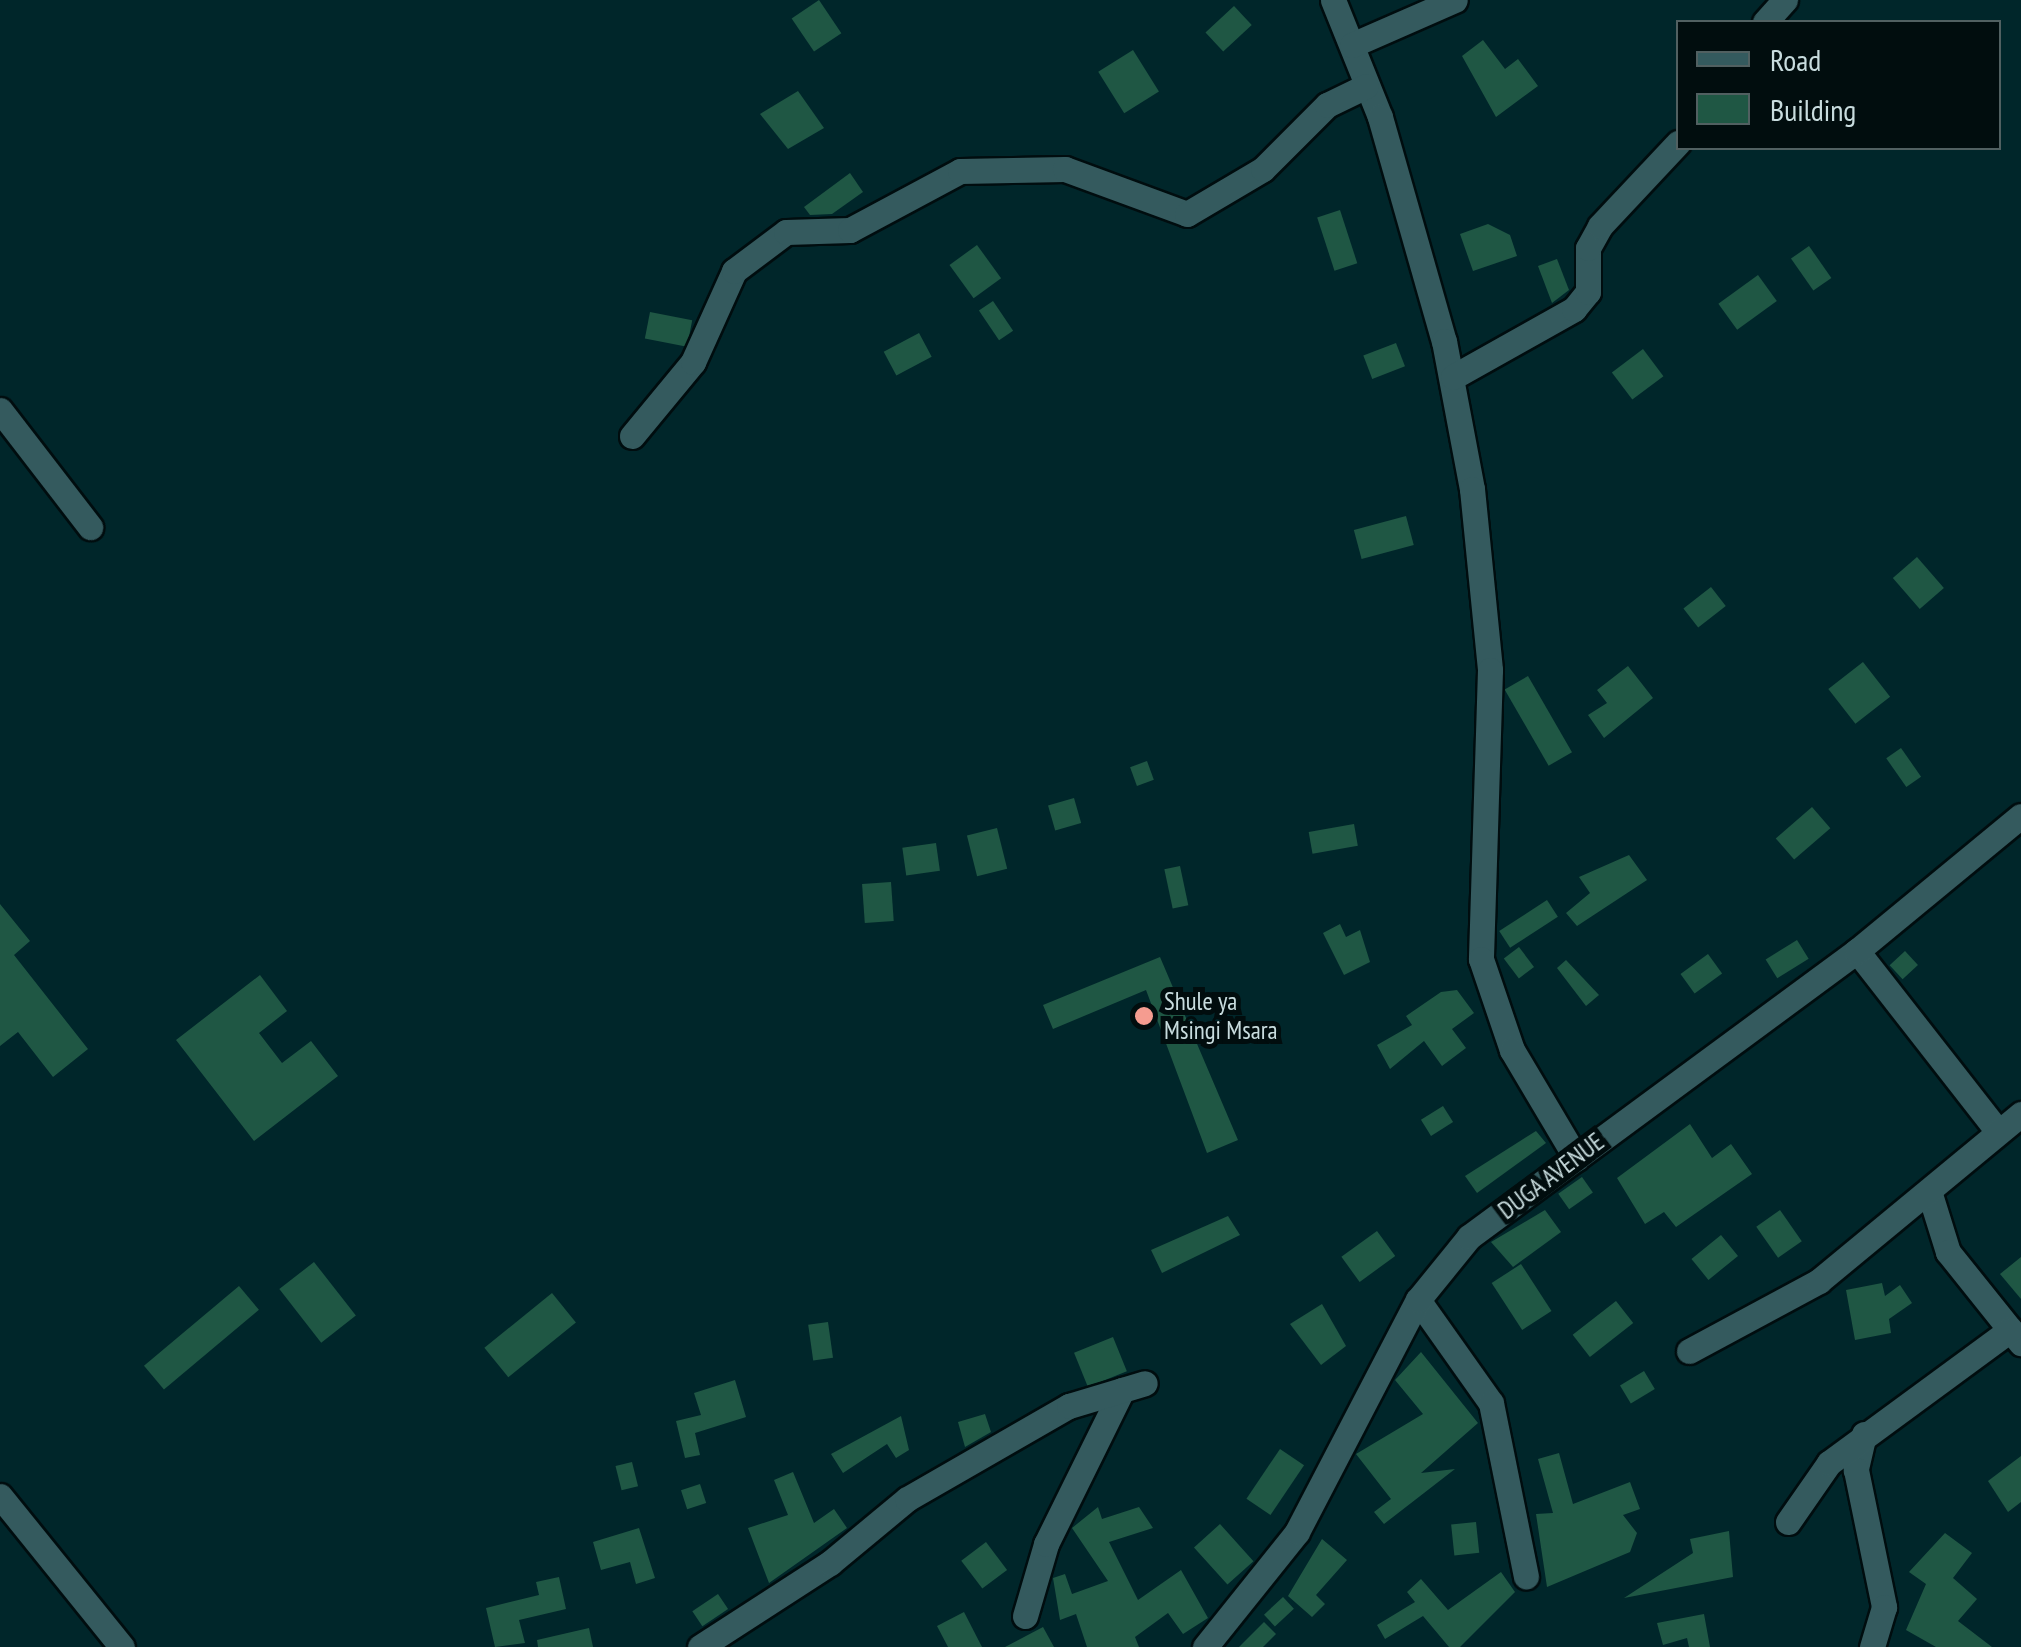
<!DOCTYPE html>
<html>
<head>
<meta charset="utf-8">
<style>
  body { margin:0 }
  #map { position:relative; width:2021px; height:1647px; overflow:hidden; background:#00262a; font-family:"PT Sans Narrow",sans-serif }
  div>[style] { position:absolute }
  .building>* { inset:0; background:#1f5744; transform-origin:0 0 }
  .roads { filter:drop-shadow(2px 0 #000d0f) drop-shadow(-2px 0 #000d0f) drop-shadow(0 2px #000d0f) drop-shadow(0 -2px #000d0f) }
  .minor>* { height:25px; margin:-12.5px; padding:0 12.5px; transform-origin:12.5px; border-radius:12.5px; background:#345a5e }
  .dots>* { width:28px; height:28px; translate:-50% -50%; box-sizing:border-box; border:5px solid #010d0e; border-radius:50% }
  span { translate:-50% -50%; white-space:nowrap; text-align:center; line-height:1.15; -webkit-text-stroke:10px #010d0e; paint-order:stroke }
  .poi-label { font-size:25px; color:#c8dcde }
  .left { translate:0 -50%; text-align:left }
  .street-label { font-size:25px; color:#c8dcde }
  .legend { position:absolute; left:1676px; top:20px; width:325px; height:130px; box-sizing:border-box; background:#010d0e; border:2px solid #516061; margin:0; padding:12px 18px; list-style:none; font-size:30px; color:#c8dcde }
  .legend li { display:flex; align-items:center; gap:20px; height:50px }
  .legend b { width:50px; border:2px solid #516061 }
</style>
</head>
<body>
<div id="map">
  <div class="building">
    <i style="left:819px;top:0;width:40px;height:33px;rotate:56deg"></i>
    <i style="left:1234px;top:6px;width:26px;height:39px;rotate:47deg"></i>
    <i style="clip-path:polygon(1483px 40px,1505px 69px,1518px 59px,1538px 86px,1496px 117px,1462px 56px)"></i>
    <i style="left:1133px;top:50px;width:49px;height:41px;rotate:58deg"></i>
    <i style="clip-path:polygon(798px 91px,824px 128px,788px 149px,760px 114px)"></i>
    <i style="clip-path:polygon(850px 173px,863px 192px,832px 214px,810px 215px,804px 207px)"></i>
    <i style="left:1340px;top:210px;width:56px;height:24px;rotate:72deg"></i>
    <i style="clip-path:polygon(1488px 224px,1510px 235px,1517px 256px,1473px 271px,1460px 234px)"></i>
    <i style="left:977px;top:245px;width:41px;height:34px;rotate:54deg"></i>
    <i style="left:1809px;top:246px;width:39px;height:22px;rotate:55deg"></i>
    <i style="clip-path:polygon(1557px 259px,1569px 290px,1552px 303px,1538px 266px)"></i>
    <i style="left:1758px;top:275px;width:32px;height:49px;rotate:54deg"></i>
    <i style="left:993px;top:301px;width:36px;height:17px;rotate:56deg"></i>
    <i style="left:650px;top:312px;width:43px;height:27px;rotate:11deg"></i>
    <i style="left:919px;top:333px;width:27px;height:40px;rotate:62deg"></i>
    <i style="left:1396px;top:343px;width:25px;height:35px;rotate:69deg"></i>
    <i style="left:1643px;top:349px;width:34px;height:39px;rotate:53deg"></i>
    <i style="left:1406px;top:516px;width:30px;height:54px;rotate:75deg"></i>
    <i style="left:1917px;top:557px;width:41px;height:32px;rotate:49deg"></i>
    <i style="left:1711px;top:587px;width:24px;height:35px;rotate:52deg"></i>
    <i style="left:1863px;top:662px;width:44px;height:44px;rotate:52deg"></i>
    <i style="clip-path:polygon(1628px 666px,1653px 698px,1604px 738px,1588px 715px,1607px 703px,1597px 690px)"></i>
    <i style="left:1528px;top:676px;width:88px;height:27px;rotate:60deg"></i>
    <i style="left:1901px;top:748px;width:35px;height:18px;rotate:55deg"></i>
    <i style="left:1147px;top:761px;width:20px;height:18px;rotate:70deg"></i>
    <i style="left:1074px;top:798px;width:26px;height:27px;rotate:74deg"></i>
    <i style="left:1812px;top:807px;width:28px;height:48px;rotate:49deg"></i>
    <i style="left:1354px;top:824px;width:22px;height:46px;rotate:80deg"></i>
    <i style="left:997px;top:828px;width:42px;height:31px;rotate:76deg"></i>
    <i style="left:936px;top:843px;width:28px;height:34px;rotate:82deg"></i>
    <i style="clip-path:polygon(1629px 855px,1647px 880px,1577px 926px,1566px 913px,1590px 893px,1579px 877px)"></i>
    <i style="left:1180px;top:866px;width:40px;height:16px;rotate:78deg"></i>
    <i style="left:891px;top:882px;width:39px;height:29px;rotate:86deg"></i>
    <i style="left:1547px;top:900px;width:20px;height:57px;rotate:57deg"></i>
    <i style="clip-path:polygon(0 904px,30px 941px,14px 955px,88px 1049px,53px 1077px,18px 1032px,0 1046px)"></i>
    <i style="clip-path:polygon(1340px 924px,1346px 937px,1360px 930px,1370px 962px,1344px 975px,1323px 933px)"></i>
    <i style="left:1797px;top:940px;width:22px;height:37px;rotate:58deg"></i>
    <i style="left:1519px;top:947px;width:25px;height:19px;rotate:53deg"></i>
    <i style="left:1905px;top:951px;width:19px;height:21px;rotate:47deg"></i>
    <i style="left:1708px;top:954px;width:24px;height:34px;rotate:54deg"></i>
    <i style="clip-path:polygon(1160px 957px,1238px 1140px,1207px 1153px,1146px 990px,1053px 1029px,1043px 1005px)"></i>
    <i style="clip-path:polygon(1566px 960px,1599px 995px,1586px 1006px,1557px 968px)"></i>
    <i style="clip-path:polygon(260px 975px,287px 1011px,259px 1033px,282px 1063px,311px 1041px,338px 1076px,254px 1141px,176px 1040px)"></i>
    <i style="clip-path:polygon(1457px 990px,1474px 1013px,1452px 1029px,1466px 1048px,1442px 1066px,1424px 1041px,1390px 1069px,1377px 1045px,1412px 1025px,1406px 1016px,1441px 992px)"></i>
    <i style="left:1443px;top:1106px;width:19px;height:26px;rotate:58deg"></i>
    <i style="clip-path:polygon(1690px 1124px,1712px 1158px,1731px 1144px,1752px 1174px,1676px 1227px,1664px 1212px,1645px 1224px,1617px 1178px)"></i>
    <i style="clip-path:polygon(1536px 1131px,1546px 1143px,1477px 1193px,1465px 1176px)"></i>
    <i style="left:1582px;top:1177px;width:19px;height:29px;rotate:55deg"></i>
    <i style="clip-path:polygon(1545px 1210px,1561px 1232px,1513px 1267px,1491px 1242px)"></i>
    <i style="left:1780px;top:1210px;width:38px;height:29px;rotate:55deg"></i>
    <i style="clip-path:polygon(1228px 1216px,1240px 1235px,1162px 1273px,1151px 1250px)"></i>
    <i style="left:1377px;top:1231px;width:31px;height:44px;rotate:54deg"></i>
    <i style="left:1721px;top:1235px;width:27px;height:38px;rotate:51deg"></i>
    <i style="clip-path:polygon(2021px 1257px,2021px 1299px,2000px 1274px)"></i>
    <i style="left:314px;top:1262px;width:68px;height:44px;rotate:52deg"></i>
    <i style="left:1521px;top:1264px;width:56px;height:35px;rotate:57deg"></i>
    <i style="clip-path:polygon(1882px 1283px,1885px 1296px,1900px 1285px,1912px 1303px,1889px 1319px,1891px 1333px,1855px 1340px,1846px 1290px)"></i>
    <i style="left:239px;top:1286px;width:31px;height:124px;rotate:50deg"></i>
    <i style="left:552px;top:1293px;width:38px;height:87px;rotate:51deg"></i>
    <i style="left:1616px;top:1301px;width:28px;height:55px;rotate:52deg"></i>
    <i style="clip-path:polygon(1322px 1304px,1346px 1346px,1321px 1365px,1290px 1324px)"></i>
    <i style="left:828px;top:1322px;width:36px;height:20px;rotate:82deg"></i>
    <i style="left:1113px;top:1337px;width:37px;height:42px;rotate:68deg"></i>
    <i style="clip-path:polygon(1421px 1352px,1478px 1423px,1421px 1473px,1455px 1469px,1384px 1524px,1374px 1512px,1391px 1499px,1356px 1454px,1423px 1414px,1395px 1380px)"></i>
    <i style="left:1644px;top:1371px;width:21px;height:28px;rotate:59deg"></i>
    <i style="clip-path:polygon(735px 1380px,746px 1417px,695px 1433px,700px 1455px,685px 1458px,676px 1421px,701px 1415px,694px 1393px)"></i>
    <i style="clip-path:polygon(985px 1414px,991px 1432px,965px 1447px,958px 1422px)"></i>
    <i style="clip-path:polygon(901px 1416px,909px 1450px,896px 1458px,887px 1444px,843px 1473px,831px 1454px)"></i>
    <i style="left:1280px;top:1449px;width:29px;height:60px;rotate:34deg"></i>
    <i style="clip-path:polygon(1559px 1453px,1573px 1504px,1630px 1482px,1640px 1509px,1623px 1515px,1637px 1533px,1630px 1552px,1547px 1587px,1536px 1514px,1553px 1513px,1538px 1459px)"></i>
    <i style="clip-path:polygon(2021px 1456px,2021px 1502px,2008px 1512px,1988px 1481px)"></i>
    <i style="left:632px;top:1462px;width:25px;height:17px;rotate:76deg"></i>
    <i style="clip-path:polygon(793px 1472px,814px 1523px,834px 1509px,847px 1528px,769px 1583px,748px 1528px,788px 1515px,774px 1480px)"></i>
    <i style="left:700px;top:1484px;width:20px;height:20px;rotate:72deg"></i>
    <i style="clip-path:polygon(1098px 1507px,1102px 1519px,1139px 1507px,1153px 1528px,1109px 1542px,1138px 1600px,1181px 1570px,1208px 1618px,1183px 1634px,1168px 1613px,1135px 1637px,1139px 1647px,1087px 1647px,1076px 1614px,1060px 1620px,1053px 1578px,1065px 1574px,1072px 1594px,1108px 1581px,1072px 1528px)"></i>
    <i style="left:1476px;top:1522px;width:31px;height:25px;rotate:84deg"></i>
    <i style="left:1220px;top:1524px;width:50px;height:35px;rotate:48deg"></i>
    <i style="clip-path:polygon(639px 1528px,655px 1578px,636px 1584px,630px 1562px,601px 1570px,593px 1542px)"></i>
    <i style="clip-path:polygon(1729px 1531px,1733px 1577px,1624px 1598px,1693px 1553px,1690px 1539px)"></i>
    <i style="clip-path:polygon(1945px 1533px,1972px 1553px,1953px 1578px,1977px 1599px,1958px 1621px,1992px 1647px,1936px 1647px,1906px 1630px,1926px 1584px,1909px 1572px)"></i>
    <i style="clip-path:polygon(1322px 1539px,1347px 1560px,1316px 1595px,1325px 1604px,1312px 1617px,1288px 1596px)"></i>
    <i style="left:986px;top:1542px;width:35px;height:31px;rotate:53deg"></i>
    <i style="clip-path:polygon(1501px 1572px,1515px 1592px,1460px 1647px,1449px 1647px,1423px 1616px,1385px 1639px,1377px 1625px,1415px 1602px,1407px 1592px,1421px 1579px,1448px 1610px)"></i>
    <i style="clip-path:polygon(559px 1577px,566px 1609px,519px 1620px,525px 1643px,495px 1647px,486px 1608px,539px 1595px,536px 1582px)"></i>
    <i style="left:718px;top:1594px;width:18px;height:31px;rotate:56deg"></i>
    <i style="left:1283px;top:1597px;width:16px;height:26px;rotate:47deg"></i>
    <i style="clip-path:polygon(964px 1612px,982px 1647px,948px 1647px,937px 1626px)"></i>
    <i style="clip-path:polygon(1704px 1614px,1710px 1647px,1689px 1647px,1687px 1638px,1663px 1645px,1657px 1623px)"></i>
    <i style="clip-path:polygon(1264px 1622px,1276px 1634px,1263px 1647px,1239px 1647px)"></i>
    <i style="clip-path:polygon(1043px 1627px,1054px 1647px,1005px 1647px)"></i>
    <i style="clip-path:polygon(589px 1628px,593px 1647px,538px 1647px,537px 1640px)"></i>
  </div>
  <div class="roads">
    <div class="minor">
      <i style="left:1333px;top:0;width:126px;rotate:68.1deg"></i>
      <i style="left:1380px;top:117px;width:233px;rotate:74.1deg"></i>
      <i style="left:1444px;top:341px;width:151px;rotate:79.3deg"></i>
      <i style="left:1472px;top:489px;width:182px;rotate:84.3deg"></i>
      <i style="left:1490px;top:670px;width:289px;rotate:91.8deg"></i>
      <i style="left:1481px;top:959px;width:96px;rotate:71.2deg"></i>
      <i style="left:1512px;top:1050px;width:126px;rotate:59.3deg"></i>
      <i style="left:1765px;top:22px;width:30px;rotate:-48deg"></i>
      <i style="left:1352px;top:45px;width:112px;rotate:-23.6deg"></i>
      <i style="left:1453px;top:377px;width:139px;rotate:-29.3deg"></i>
      <i style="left:1574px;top:309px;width:22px;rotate:-51deg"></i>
      <i style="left:1588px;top:292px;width:44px;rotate:-90deg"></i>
      <i style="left:1588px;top:248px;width:25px;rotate:-61deg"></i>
      <i style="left:1600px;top:226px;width:114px;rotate:-46.8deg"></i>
      <i style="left:0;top:410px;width:148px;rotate:52.4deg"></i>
      <i style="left:632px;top:436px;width:96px;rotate:-50.5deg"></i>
      <i style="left:693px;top:362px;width:100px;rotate:-65.7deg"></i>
      <i style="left:734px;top:271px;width:65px;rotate:-36.9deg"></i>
      <i style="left:786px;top:232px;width:64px;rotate:-1.8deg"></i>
      <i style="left:850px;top:230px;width:125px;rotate:-28.2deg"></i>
      <i style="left:960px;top:171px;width:105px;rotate:-1.1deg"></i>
      <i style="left:1065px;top:169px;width:130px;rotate:20.2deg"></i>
      <i style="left:1187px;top:214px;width:88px;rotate:-30.6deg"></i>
      <i style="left:1263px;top:169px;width:91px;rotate:-45deg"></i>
      <i style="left:1327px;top:105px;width:43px;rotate:-26deg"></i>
      <i style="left:1857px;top:951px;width:227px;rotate:52deg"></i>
      <i style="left:1929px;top:1191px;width:64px;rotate:72.7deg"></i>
      <i style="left:1948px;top:1252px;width:117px;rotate:51.3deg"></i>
      <i style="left:1418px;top:1300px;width:126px;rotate:54.7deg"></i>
      <i style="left:1491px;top:1403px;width:177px;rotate:78.6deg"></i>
      <i style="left:1689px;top:1351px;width:148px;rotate:-28.3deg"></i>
      <i style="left:1819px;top:1281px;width:262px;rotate:-39.6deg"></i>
      <i style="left:1864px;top:1434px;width:37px;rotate:103deg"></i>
      <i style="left:1856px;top:1470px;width:140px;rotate:78.4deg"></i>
      <i style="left:1884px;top:1607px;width:42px;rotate:106.7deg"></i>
      <i style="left:0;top:1496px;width:194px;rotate:51.1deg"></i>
      <i style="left:1788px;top:1522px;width:72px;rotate:-55.2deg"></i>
      <i style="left:1829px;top:1463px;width:225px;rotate:-36.3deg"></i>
      <i style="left:1025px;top:1616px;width:75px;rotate:-73.7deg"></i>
      <i style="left:1046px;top:1544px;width:172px;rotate:-63.7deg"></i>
      <i style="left:700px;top:1647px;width:155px;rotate:-32.9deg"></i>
      <i style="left:830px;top:1563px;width:100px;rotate:-39.7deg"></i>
      <i style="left:907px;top:1499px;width:187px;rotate:-29.9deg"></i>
      <i style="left:1069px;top:1406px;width:79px;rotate:-16.8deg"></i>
      <i style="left:1205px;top:1647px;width:147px;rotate:-51.3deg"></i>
      <i style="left:1297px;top:1532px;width:262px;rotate:-62.5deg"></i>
      <i style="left:1418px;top:1300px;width:81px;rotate:-51deg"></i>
      <i style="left:1469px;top:1237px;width:482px;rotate:-36.4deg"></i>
      <i style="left:1857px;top:951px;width:212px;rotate:-39.5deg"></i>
    </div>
  </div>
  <div class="dots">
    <i style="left:1144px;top:1016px;background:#f59c90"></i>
  </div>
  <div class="poi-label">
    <span class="left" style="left:1164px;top:1016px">Shule ya<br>Msingi Msara</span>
  </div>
  <div class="street-label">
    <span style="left:1551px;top:1176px;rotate:-37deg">DUGA AVENUE</span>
  </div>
  <ul class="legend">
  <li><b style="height:12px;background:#345a5e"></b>Road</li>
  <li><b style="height:28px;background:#1f5744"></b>Building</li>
  </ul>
</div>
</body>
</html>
